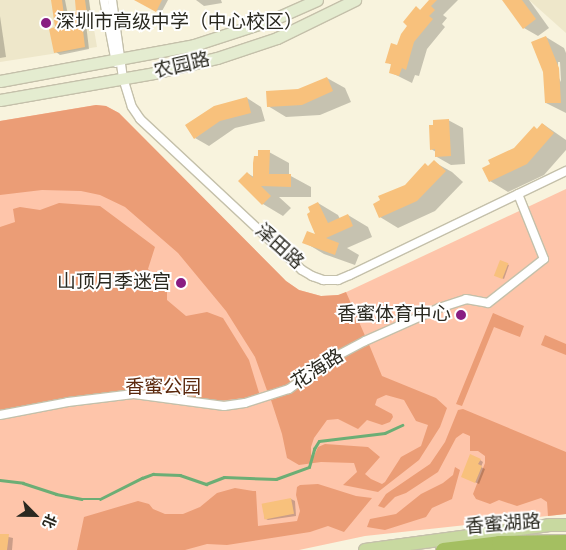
<!DOCTYPE html>
<html>
<head>
<meta charset="utf-8">
<style>
  body { margin:0 }
  #map { position:relative; width:566px; height:550px; overflow:hidden; background:#f8f3dd; font-family:"Sofia Sans Condensed","Noto Sans SC",sans-serif }
  div>[style] { position:absolute }
  .built>* { inset:0; background:#eee7ca }
  .green>* { inset:0; background:#fec5aa }
  .forest>* { inset:0; background:#eb9d76 }
  .shadow>* { inset:0; background:#0003 }
  .stream>* { height:2.5px; margin:-1.25px; padding:0 1.25px; transform-origin:1.25px; border-radius:1.25px; background:#6cae75 }
  .building>* { inset:0; background:#f8c17c; transform-origin:0 0 }
  .roads { filter:drop-shadow(1px 0 #c4c0aa) drop-shadow(-1px 0 #c4c0aa) drop-shadow(0 1px #c4c0aa) drop-shadow(0 -1px #c4c0aa) }
  .street>* { height:8px; margin:-4px; padding:0 4px; transform-origin:4px; border-radius:4px; background:#fff }
  .secondary>* { height:11px; margin:-5.5px; padding:0 5.5px; transform-origin:5.5px; border-radius:5.5px; background:#e4ecd0 }
  .primary>* { height:12px; margin:-6px; padding:0 6px; transform-origin:6px; border-radius:6px; background:#c8d9a0 }
  .highway>* { height:15px; margin:-7.5px; padding:0 7.5px; transform-origin:7.5px; border-radius:7.5px; background:#a4bf61 }
  .dots>* { width:14px; height:14px; translate:-50% -50%; box-sizing:border-box; border:2px solid #fff; border-radius:50% }
  span { translate:-50% -50%; white-space:nowrap; text-align:center; line-height:1.15; -webkit-text-stroke:4px #fff; paint-order:stroke }
  .poi-label { font-size:19px; color:#2a2920 }
  .left { translate:0 -50%; text-align:left }
  .right { translate:-100% -50%; text-align:right }
  .street-label { font-size:19px; color:#2a2920 }
  .park-label { font-size:19px; color:#5b290d }
  .north { position:absolute; left:10px; top:490px; width:50px; height:50px; -webkit-text-stroke:4px #fff; paint-order:stroke; rotate:113deg; font-size:14px; font-weight:700; line-height:20px; text-align:center; color:#2a2920 }
  .north::after { content:''; display:block; margin:auto; width:18px; height:22px; background:#2a2920; clip-path:polygon(50% 0,100% 100%,50% 72%,0 100%) }
</style>
</head>
<body>
<div id="map">
  <div class="built">
    <i style="clip-path:polygon(0 0,89px 0,97px 47px,0 62px)"></i>
    <i style="clip-path:polygon(529px 0,566px 0,566px 33px)"></i>
  </div>
  <div class="green">
    <i style="clip-path:polygon(96px 105px,106px 106px,119px 113px,286px 281px,299px 290px,321px 296px,340px 295px,566px 189px,566px 514px,365px 536px,299px 550px,0 550px,0 121px)"></i>
  </div>
  <div class="forest">
    <i style="clip-path:polygon(96px 105px,106px 106px,119px 113px,286px 281px,299px 290px,321px 296px,338px 295px,346px 292px,366px 338px,344px 347px,269px 396px,255px 357px,226px 311px,178px 253px,125px 207px,100px 195px,81px 191px,42px 190px,0 195px,0 121px)"></i>
    <i style="clip-path:polygon(59px 203px,100px 206px,155px 247px,148px 269px,167px 288px,167px 300px,186px 316px,207px 312px,223px 318px,249px 360px,260px 396px,219px 401px,132px 390px,0 410px,0 227px,15px 222px,13px 209px,20px 207px,40px 210px)"></i>
    <i style="clip-path:polygon(493px 313px,524px 326px,520px 337px,494px 327px,462px 406px,456px 404px)"></i>
    <i style="clip-path:polygon(545px 335px,566px 344px,566px 355px,541px 345px)"></i>
    <i style="clip-path:polygon(evenodd,368px 342px,382px 376px,436px 398px,447px 408px,440px 427px,419px 460px,378px 492px,343px 485px,357px 472px,354px 463px,321px 462px,299px 465px,287px 458px,282px 434px,271px 400px,295px 390px,309px 377px,341px 355px,368px 342px,386px 395px,404px 400px,416px 421px,428px 425px,421px 446px,401px 457px,385px 482px,382px 484px,371px 479px,365px 474px,380px 457px,368px 447px,325px 444px,318px 447px,314px 456px,311px 455px,311px 447px,314px 438px,327px 420px,338px 419px,358px 429px,367px 420px,382px 425px,390px 422px,393px 417px,392px 414px,375px 405px,377px 399px,386px 395px)"></i>
    <i style="clip-path:polygon(463px 409px,566px 452px,566px 514px,548px 516px,547px 502px,541px 498px,517px 506px,499px 500px,490px 504px,476px 499px,473px 494px,485px 463px,485px 456px,478px 451px,470px 451px,470px 436px,463px 433px,456px 438px,438px 472px,406px 493px,395px 497px,384px 508px,378px 506px,386px 494px,430px 464px,445px 442px,458px 410px)"></i>
    <i style="clip-path:polygon(455px 467px,460px 470px,452px 499px,432px 508px,426px 517px,385px 530px,367px 527px,370px 519px,396px 514px,421px 494px,443px 483px,453px 475px)"></i>
    <i style="clip-path:polygon(318px 484px,356px 496px,372px 498px,344px 532px,328px 526px,310px 532px,227px 545px,207px 544px,185px 550px,77px 550px,84px 517px,138px 501px,149px 504px,153px 509px,165px 514px,183px 514px,200px 507px,217px 493px,235px 488px,253px 491px,256px 491px,258px 526px,297px 521px,300px 511px,296px 495px,297px 487px,300px 485px)"></i>
  </div>
  <div class="shadow">
    <i style="clip-path:polygon(52px 0,65px 0,68px 15px,78px 13px,76px 0,89px 0,92px 23px,86px 24px,89px 49px,60px 55px,56px 52px,57px 28px)"></i>
    <i style="clip-path:polygon(136px 0,168px 0,161px 13px)"></i>
    <i style="clip-path:polygon(196px 0,221px 0,222px 3px,204px 6px)"></i>
    <i style="clip-path:polygon(430px 0,458px 0,443px 15px,447px 18px,442px 24px,445px 27px,427px 49px,419px 76px,415px 75px,412px 83px,390px 72px,392px 65px,387px 62px,398px 46px,416px 7px,421px 11px)"></i>
    <i style="clip-path:polygon(503px 0,529px 0,549px 28px,538px 36px,524px 28px)"></i>
    <i style="clip-path:polygon(0 16px,6px 57px,0 58px)"></i>
    <i style="clip-path:polygon(evenodd,546px 37px,564px 48px,566px 53px,566px 113px,546px 103px,546px 37px,558px 62px,560px 62px,561px 82px,558px 76px,558px 62px)"></i>
    <i style="clip-path:polygon(327px 78px,345px 88px,351px 102px,320px 115px,286px 117px,268px 106px)"></i>
    <i style="clip-path:polygon(247px 98px,261px 107px,265px 121px,235px 128px,209px 146px,195px 138px)"></i>
    <i style="clip-path:polygon(448px 120px,463px 128px,465px 164px,451px 165px,437px 157px,436px 152px,431px 149px)"></i>
    <i style="clip-path:polygon(543px 124px,566px 140px,566px 150px,544px 175px,508px 192px,490px 181px,515px 149px)"></i>
    <i style="clip-path:polygon(269px 152px,289px 163px,289px 175px,311px 187px,311px 197px,279px 197px,291px 208px,283px 216px,263px 204px,239px 181px,247px 173px,254px 177px)"></i>
    <i style="clip-path:polygon(434px 162px,452px 172px,463px 182px,435px 211px,398px 228px,380px 217px,406px 186px)"></i>
    <i style="clip-path:polygon(318px 203px,338px 215px,340px 219px,348px 215px,368px 227px,372px 237px,347px 248px,359px 255px,355px 265px,324px 254px,304px 242px,317px 236px)"></i>
    <i style="clip-path:polygon(501px 262px,509px 265px,504px 279px,495px 275px)"></i>
    <i style="clip-path:polygon(480px 460px,483px 462px,481px 467px,485px 469px,479px 484px,466px 478px)"></i>
    <i style="clip-path:polygon(291px 499px,295px 501px,296px 516px,268px 520px,264px 518px)"></i>
    <i style="clip-path:polygon(0 535px,13px 538px,12px 550px,0 550px)"></i>
  </div>
  <div class="stream">
    <i style="left:0;top:480px;width:23px;rotate:7deg"></i>
    <i style="left:23px;top:483px;width:35px;rotate:18deg"></i>
    <i style="left:56px;top:494px;width:26px;rotate:11deg"></i>
    <i style="left:82px;top:499px;width:18px"></i>
    <i style="left:100px;top:499px;width:47px;rotate:-26.6deg"></i>
    <i style="left:142px;top:478px;width:12px;rotate:-20deg"></i>
    <i style="left:153px;top:474px;width:27px;rotate:2deg"></i>
    <i style="left:180px;top:475px;width:28px;rotate:19deg"></i>
    <i style="left:206px;top:484px;width:19px;rotate:-21deg"></i>
    <i style="left:224px;top:477px;width:52px;rotate:2.2deg"></i>
    <i style="left:276px;top:479px;width:35px;rotate:-20deg"></i>
    <i style="left:309px;top:467px;width:19px;rotate:-74deg"></i>
    <i style="left:314px;top:449px;width:9px;rotate:-58deg"></i>
    <i style="left:319px;top:441px;width:66px;rotate:-6.9deg"></i>
    <i style="left:385px;top:433px;width:19px;rotate:-25deg"></i>
  </div>
  <div class="building">
    <i style="clip-path:polygon(51px 0,62px 0,64px 15px,76px 12px,75px 0,85px 0,88px 21px,82px 22px,85px 47px,54px 53px,49px 29px,55px 27px)"></i>
    <i style="clip-path:polygon(134px 0,162px 0,156px 12px)"></i>
    <i style="clip-path:polygon(429px 0,437px 0,431px 6px,435px 10px,429px 16px,433px 19px,414px 42px,406px 70px,402px 68px,399px 76px,389px 73px,391px 64px,385px 63px,391px 43px,397px 45px,401px 34px,407px 26px,403px 22px,416px 6px,420px 10px)"></i>
    <i style="clip-path:polygon(502px 0,522px 0,536px 19px,523px 29px)"></i>
    <i style="clip-path:polygon(546px 36px,559px 68px,561px 103px,545px 103px,543px 72px,531px 42px)"></i>
    <i style="clip-path:polygon(327px 77px,333px 91px,302px 105px,267px 107px,266px 91px,298px 89px)"></i>
    <i style="clip-path:polygon(247px 97px,251px 113px,220px 121px,194px 139px,185px 125px,214px 106px)"></i>
    <i style="clip-path:polygon(449px 119px,451px 156px,435px 157px,435px 149px,430px 150px,429px 125px,433px 125px,433px 120px)"></i>
    <i style="clip-path:polygon(542px 123px,554px 133px,527px 164px,489px 182px,482px 168px,490px 164px,488px 160px,514px 148px,534px 126px,537px 129px)"></i>
    <i style="clip-path:polygon(258px 150px,270px 150px,269px 174px,291px 174px,291px 187px,261px 186px,271px 196px,262px 205px,238px 181px,247px 172px,253px 178px,253px 163px,254px 156px,258px 156px)"></i>
    <i style="clip-path:polygon(434px 160px,446px 171px,417px 201px,379px 218px,373px 204px,380px 200px,378px 196px,405px 185px,425px 163px,428px 166px)"></i>
    <i style="clip-path:polygon(318px 202px,328px 223px,348px 214px,353px 226px,326px 238px,339px 243px,335px 255px,302px 243px,307px 231px,315px 234px,309px 220px,307px 214px,310px 212px,308px 207px)"></i>
    <i style="left:500px;top:260px;width:9px;height:17px;rotate:21deg"></i>
    <i style="clip-path:polygon(470px 454px,481px 459px,478px 464px,482px 466px,475px 483px,461px 477px)"></i>
    <i style="left:291px;top:498px;width:16px;height:30px;rotate:79deg"></i>
    <i style="clip-path:polygon(0 534px,9px 534px,7px 550px,0 550px)"></i>
  </div>
  <div class="roads">
    <div class="street">
      <i style="left:104px;top:0;width:64px;rotate:79.2deg"></i>
      <i style="left:112px;top:0;width:79px;rotate:82deg"></i>
      <i style="left:123px;top:78px;width:30px;rotate:73deg"></i>
      <i style="left:132px;top:107px;width:14px;rotate:56deg"></i>
      <i style="left:140px;top:119px;width:221px;rotate:43deg"></i>
      <i style="left:302px;top:270px;width:12px;rotate:31deg"></i>
      <i style="left:312px;top:276px;width:12px;rotate:20deg"></i>
      <i style="left:323px;top:280px;width:15px"></i>
      <i style="left:338px;top:280px;width:13px;rotate:-23deg"></i>
      <i style="left:350px;top:275px;width:240px;rotate:-25.7deg"></i>
      <i style="left:0;top:415px;width:69px;rotate:-10.8deg"></i>
      <i style="left:68px;top:402px;width:66px;rotate:-6.9deg"></i>
      <i style="left:134px;top:394px;width:91px;rotate:7.6deg"></i>
      <i style="left:224px;top:406px;width:21px;rotate:-8deg"></i>
      <i style="left:245px;top:403px;width:46px;rotate:-17.7deg"></i>
      <i style="left:289px;top:389px;width:52px;rotate:-35.5deg"></i>
      <i style="left:331px;top:359px;width:38px;rotate:-28deg"></i>
      <i style="left:365px;top:341px;width:81px;rotate:-24deg"></i>
      <i style="left:439px;top:308px;width:28px;rotate:-18deg"></i>
      <i style="left:466px;top:299px;width:22px;rotate:10deg"></i>
      <i style="left:488px;top:303px;width:71px;rotate:-38.2deg"></i>
      <i style="left:544px;top:259px;width:70px;rotate:-111.8deg"></i>
    </div>
    <div class="secondary">
      <i style="left:0;top:81px;width:197px;rotate:-10.5deg"></i>
      <i style="left:194px;top:45px;width:84px;rotate:-18deg"></i>
      <i style="left:274px;top:19px;width:47px;rotate:-23.8deg"></i>
      <i style="left:0;top:100px;width:156px;rotate:-9.9deg"></i>
      <i style="left:154px;top:73px;width:65px;rotate:-13.4deg"></i>
      <i style="left:217px;top:58px;width:63px;rotate:-18.4deg"></i>
      <i style="left:277px;top:38px;width:87px;rotate:-26deg"></i>
    </div>
    <div class="primary">
      <i style="left:365px;top:550px;width:186px;rotate:-7.7deg"></i>
      <i style="left:549px;top:525px;width:17px"></i>
    </div>
    <div class="highway">
      <i style="left:443px;top:550px;width:56px;rotate:-7.1deg"></i>
      <i style="left:499px;top:543px;width:67px;rotate:-0.9deg"></i>
    </div>
  </div>
  <div class="dots">
    <i style="left:46px;top:23px;background:#891d82"></i>
    <i style="left:181px;top:283px;background:#891d82"></i>
    <i style="left:461px;top:315px;background:#891d82"></i>
  </div>
  <div class="poi-label">
    <span class="left" style="left:56px;top:23px">深圳市高级中学（中心校区）</span>
    <span class="right" style="left:171px;top:283px">山顶月季迷宫</span>
    <span class="right" style="left:451px;top:315px">香蜜体育中心</span>
  </div>
  <div class="street-label">
    <span style="left:182px;top:66px;rotate:-13deg">农园路</span>
    <span style="left:279px;top:247px;rotate:42deg">泽田路</span>
    <span style="left:318px;top:370px;rotate:-33deg">花海路</span>
    <span style="left:503px;top:525px;rotate:-4deg">香蜜湖路</span>
  </div>
  <div class="park-label">
    <span style="left:163px;top:388px">香蜜公园</span>
  </div>
  <div class="north">北</div>
</div>
</body>
</html>
